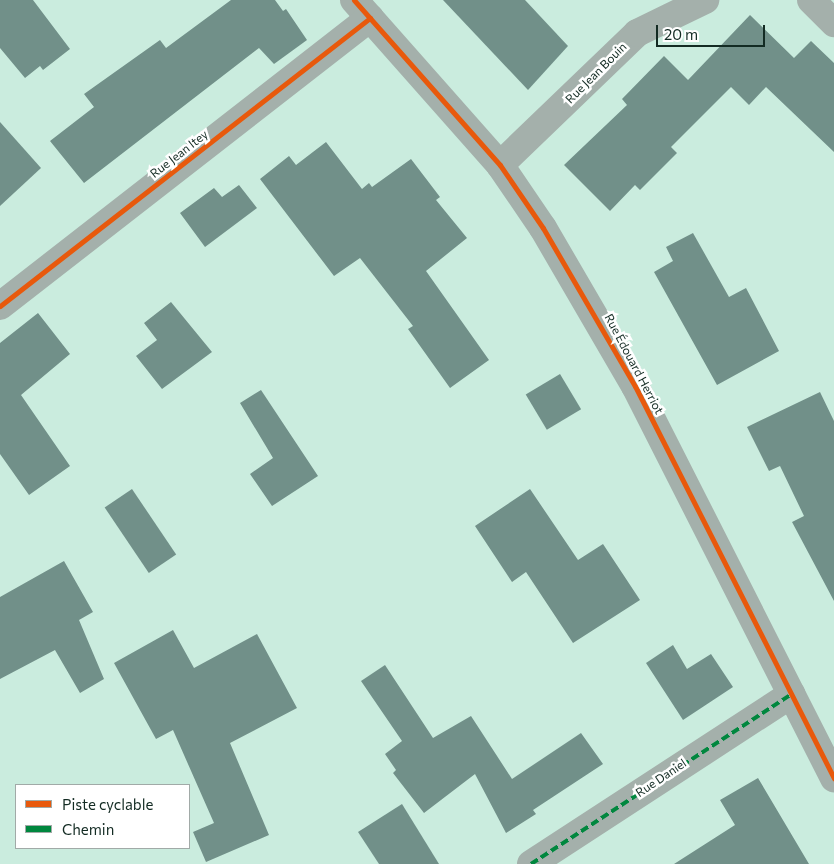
<!DOCTYPE html>
<html>
<head>
<meta charset="utf-8">
<style>
  body { margin:0 }
  #map { position:relative; width:834px; height:864px; overflow:hidden; background:#caecde; font-family:Commissioner,sans-serif }
  div>[style] { position:absolute }
  .building>* { inset:0; background:#719089; transform-origin:0 0 }
  .minor>* { height:28px; margin:-14px; padding:0 14px; transform-origin:14px; border-radius:14px; background:#a4b0ab }
  .quiet>* { height:4px; margin-top:-2px; transform-origin:0; background:repeating-linear-gradient(90deg,#00873e 0 8px,transparent 0 12px) }
  .cycleway>* { height:5px; margin:-2.5px; padding:0 2.5px; transform-origin:2.5px; border-radius:2.5px; background:#e8590c }
  span { translate:-50% -50%; white-space:nowrap; text-align:center; line-height:1.15; -webkit-text-stroke:5px #fff; paint-order:stroke }
  .street-label { font-size:12px; color:#132b23 }
  .legend { position:absolute; left:15px; top:784px; width:175px; height:65px; box-sizing:border-box; background:#fff; border:1px solid #a1aaa7; margin:0; padding:6px 9px; list-style:none; font-size:15px; color:#132b23 }
  .legend li { display:flex; align-items:center; gap:10px; height:25px }
  .legend b { width:25px; border:1px solid #a1aaa7 }
  .scale { position:absolute; left:656px; top:25px; width:109px; height:22px; box-sizing:border-box; border:2px solid #132b23; border-top:0; padding-left:6px; font-size:15px; line-height:18px; white-space:nowrap; color:#132b23; -webkit-text-stroke:4px #fff; paint-order:stroke }
</style>
</head>
<body>
<div id="map">
  <div class="building">
    <i style="clip-path:polygon(0 0,33px 0,70px 49px,43px 70px,40px 66px,25px 78px,0 48px)"></i>
    <i style="clip-path:polygon(231px 0,275px 0,283px 11px,286px 9px,307px 40px,274px 64px,259px 48px,84px 183px,50px 141px,94px 107px,84px 94px,160px 40px,166px 48px)"></i>
    <i style="clip-path:polygon(443px 0,525px 0,568px 46px,528px 90px)"></i>
    <i style="clip-path:polygon(750px 15px,794px 58px,811px 41px,834px 63px,834px 152px,766px 87px,749px 105px,731px 87px,671px 147px,677px 153px,640px 190px,635px 185px,610px 211px,564px 165px,627px 105px,622px 99px,664px 56px,688px 80px)"></i>
    <i style="clip-path:polygon(0 122px,41px 168px,0 206px)"></i>
    <i style="clip-path:polygon(326px 142px,362px 189px,369px 183px,372px 187px,411px 159px,440px 197px,436px 200px,467px 238px,426px 271px,489px 360px,450px 388px,408px 329px,413px 326px,360px 258px,334px 276px,260px 179px,289px 156px,296px 165px)"></i>
    <i style="clip-path:polygon(239px 185px,257px 208px,205px 247px,180px 213px,214px 188px,222px 197px)"></i>
    <i style="clip-path:polygon(693px 233px,729px 297px,746px 288px,779px 351px,717px 385px,654px 272px,673px 261px,666px 247px)"></i>
    <i style="clip-path:polygon(171px 302px,212px 352px,162px 389px,136px 356px,157px 340px,144px 323px)"></i>
    <i style="clip-path:polygon(38px 313px,70px 354px,21px 395px,70px 466px,29px 495px,0 454px,0 343px)"></i>
    <i style="left:560px;top:374px;width:41px;height:40px;rotate:59deg"></i>
    <i style="clip-path:polygon(261px 390px,318px 476px,272px 506px,250px 474px,273px 458px,240px 403px)"></i>
    <i style="clip-path:polygon(820px 392px,834px 421px,834px 601px,792px 522px,804px 516px,780px 466px,769px 471px,747px 427px)"></i>
    <i style="left:132px;top:489px;width:79px;height:33px;rotate:56deg"></i>
    <i style="clip-path:polygon(530px 489px,578px 560px,603px 544px,640px 600px,573px 643px,526px 572px,512px 582px,475px 526px)"></i>
    <i style="clip-path:polygon(64px 561px,93px 612px,79px 620px,104px 679px,80px 693px,55px 650px,0 679px,0 597px)"></i>
    <i style="clip-path:polygon(173px 630px,194px 668px,257px 634px,297px 708px,230px 743px,269px 835px,206px 862px,193px 832px,214px 823px,173px 730px,156px 739px,114px 663px)"></i>
    <i style="clip-path:polygon(673px 645px,687px 669px,711px 654px,733px 687px,683px 720px,646px 663px)"></i>
    <i style="clip-path:polygon(385px 665px,433px 738px,471px 716px,512px 779px,581px 733px,603px 764px,533px 810px,536px 814px,506px 833px,475px 774px,424px 813px,393px 773px,396px 770px,385px 754px,402px 741px,361px 681px)"></i>
    <i style="clip-path:polygon(758px 778px,809px 864px,674px 864px,735px 825px,720px 800px)"></i>
    <i style="clip-path:polygon(402px 804px,439px 864px,379px 864px,358px 832px)"></i>
  </div>
  <div class="minor">
    <i style="left:354px;top:0;width:220px;rotate:48.5deg"></i>
    <i style="left:500px;top:165px;width:76px;rotate:55.7deg"></i>
    <i style="left:543px;top:228px;width:183px;rotate:59.8deg"></i>
    <i style="left:635px;top:386px;width:440px;rotate:63.1deg"></i>
    <i style="left:811px;top:0;width:33px;rotate:45deg"></i>
    <i style="left:500px;top:165px;width:190px;rotate:-43.9deg"></i>
    <i style="left:637px;top:33px;width:76px;rotate:-25.9deg"></i>
    <i style="left:0;top:306px;width:469px;rotate:-37.9deg"></i>
    <i style="left:531px;top:864px;width:311px;rotate:-33.1deg"></i>
  </div>
  <div class="quiet">
    <i style="left:531px;top:864px;width:311px;rotate:-33.1deg"></i>
  </div>
  <div class="cycleway">
    <i style="left:354px;top:0;width:220px;rotate:48.5deg"></i>
    <i style="left:500px;top:165px;width:76px;rotate:55.7deg"></i>
    <i style="left:543px;top:228px;width:183px;rotate:59.8deg"></i>
    <i style="left:635px;top:386px;width:440px;rotate:63.1deg"></i>
    <i style="left:0;top:306px;width:469px;rotate:-37.9deg"></i>
  </div>
  <div class="street-label">
    <span style="left:596px;top:73px;rotate:-45deg">Rue Jean Bouin</span>
    <span style="left:179px;top:154px;rotate:-38deg">Rue Jean Itey</span>
    <span style="left:634px;top:364px;rotate:62deg">Rue Édouard Herriot</span>
    <span style="left:661px;top:778px;rotate:-34deg">Rue Daniel</span>
  </div>
  <ul class="legend">
  <li><b style="height:6px;background:#e8590c"></b>Piste cyclable</li>
  <li><b style="height:6px;background:#00873e"></b>Chemin</li>
  </ul>
  <div class="scale">20 m</div>
</div>
</body>
</html>
